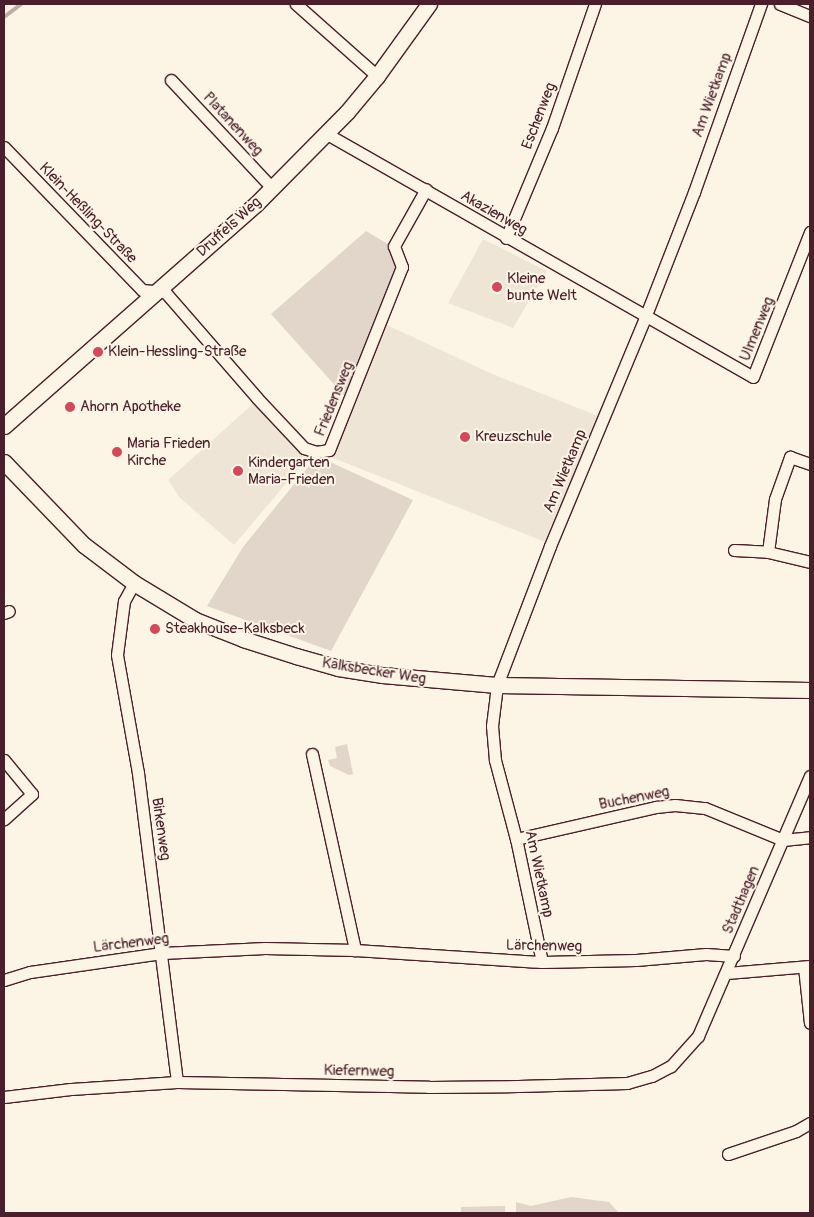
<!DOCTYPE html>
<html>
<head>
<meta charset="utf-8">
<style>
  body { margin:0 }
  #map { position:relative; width:814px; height:1217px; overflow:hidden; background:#fcf5e5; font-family:Pangolin,sans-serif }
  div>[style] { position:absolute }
  .built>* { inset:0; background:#eee5d7 }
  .green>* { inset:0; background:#e2d5ca }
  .stream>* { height:4px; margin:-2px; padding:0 2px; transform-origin:2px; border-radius:2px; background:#c0aca5 }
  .roads { filter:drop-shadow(1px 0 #4a1f2b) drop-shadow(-1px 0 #4a1f2b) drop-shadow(0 1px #4a1f2b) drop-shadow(0 -1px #4a1f2b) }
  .street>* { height:11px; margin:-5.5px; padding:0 5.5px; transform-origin:5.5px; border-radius:5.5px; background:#fcf5e5 }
  .secondary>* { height:15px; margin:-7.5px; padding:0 7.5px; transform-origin:7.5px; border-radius:7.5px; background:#fcf5e5 }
  .dots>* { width:14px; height:14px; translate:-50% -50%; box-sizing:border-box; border:2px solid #fcf5e5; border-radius:50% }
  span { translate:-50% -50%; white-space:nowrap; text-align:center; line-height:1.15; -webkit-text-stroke:4px #fcf5e5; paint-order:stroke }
  .street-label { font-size:15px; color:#4a1f2b }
  .poi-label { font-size:15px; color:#4a1f2b }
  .left { translate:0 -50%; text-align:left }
  .frame { position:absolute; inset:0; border:5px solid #4a1f2b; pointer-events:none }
</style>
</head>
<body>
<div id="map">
  <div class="built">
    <i style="clip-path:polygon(483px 239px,547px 271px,513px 328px,448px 303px)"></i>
    <i style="clip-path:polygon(385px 324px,490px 373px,603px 418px,548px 543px,328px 456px)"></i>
    <i style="clip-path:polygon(255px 402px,302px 453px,305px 461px,234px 545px,180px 498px,168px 480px)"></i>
  </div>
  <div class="green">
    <i style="clip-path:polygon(366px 231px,393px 247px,401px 267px,348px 400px,271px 314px)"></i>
    <i style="clip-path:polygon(317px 456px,413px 500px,331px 651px,207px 606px,243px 547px)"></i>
    <i style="clip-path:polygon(347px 744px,353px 774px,349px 775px,330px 766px,328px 760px,337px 758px,335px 747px)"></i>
    <i style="clip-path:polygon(571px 1197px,609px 1202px,619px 1213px,516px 1213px,516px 1202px,531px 1206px)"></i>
    <i style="clip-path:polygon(505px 1206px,505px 1213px,461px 1213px,461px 1207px)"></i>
  </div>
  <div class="stream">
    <i style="left:4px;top:17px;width:21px;rotate:-37deg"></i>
  </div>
  <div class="roads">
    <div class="street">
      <i style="left:296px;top:4px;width:108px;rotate:41.6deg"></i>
      <i style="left:780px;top:4px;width:32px;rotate:22deg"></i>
      <i style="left:171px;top:80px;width:148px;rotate:46.9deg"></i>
      <i style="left:327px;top:134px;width:490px;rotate:29.7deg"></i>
      <i style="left:753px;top:377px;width:156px;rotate:-68.5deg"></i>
      <i style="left:4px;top:147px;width:199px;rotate:46deg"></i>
      <i style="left:142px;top:290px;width:23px;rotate:5deg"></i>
      <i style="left:165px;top:292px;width:140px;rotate:49deg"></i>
      <i style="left:257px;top:398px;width:69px;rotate:46.8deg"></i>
      <i style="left:304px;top:448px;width:13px;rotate:18deg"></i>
      <i style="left:316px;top:452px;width:13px;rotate:-9deg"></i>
      <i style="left:329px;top:450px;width:197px;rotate:-68.3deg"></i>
      <i style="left:402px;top:267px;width:22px;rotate:-111deg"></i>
      <i style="left:394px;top:246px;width:65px;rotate:-60.7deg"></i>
      <i style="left:506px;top:238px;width:119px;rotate:-67.3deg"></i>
      <i style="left:552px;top:128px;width:131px;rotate:-70.9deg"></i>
      <i style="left:734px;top:550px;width:34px;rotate:3deg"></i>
      <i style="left:768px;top:552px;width:43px;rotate:13.4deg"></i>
      <i style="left:768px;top:552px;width:53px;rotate:-82.5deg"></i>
      <i style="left:775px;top:499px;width:45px;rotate:-70.3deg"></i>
      <i style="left:790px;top:457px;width:21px;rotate:19deg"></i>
      <i style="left:134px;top:583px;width:21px;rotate:119deg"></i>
      <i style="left:124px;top:601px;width:54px;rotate:97.4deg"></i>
      <i style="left:117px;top:655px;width:120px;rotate:79.9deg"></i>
      <i style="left:138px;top:773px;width:311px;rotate:82.8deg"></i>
      <i style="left:4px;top:613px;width:5px;rotate:-22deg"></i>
      <i style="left:312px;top:754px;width:201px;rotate:77.6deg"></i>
      <i style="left:4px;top:760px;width:44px;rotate:50.5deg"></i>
      <i style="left:32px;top:794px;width:38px;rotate:138deg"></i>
      <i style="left:516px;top:839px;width:144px;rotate:-12.9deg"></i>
      <i style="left:656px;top:807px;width:19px;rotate:-6deg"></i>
      <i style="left:675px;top:805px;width:30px;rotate:6deg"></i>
      <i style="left:705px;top:808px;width:84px;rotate:22.3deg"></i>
      <i style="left:783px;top:840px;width:27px;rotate:-6deg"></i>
      <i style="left:542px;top:962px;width:126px;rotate:-101.9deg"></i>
      <i style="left:516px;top:839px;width:82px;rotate:-104.9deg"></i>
      <i style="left:495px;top:760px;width:34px;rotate:-95deg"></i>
      <i style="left:492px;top:726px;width:41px;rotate:-83deg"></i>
      <i style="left:497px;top:685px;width:149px;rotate:-69.1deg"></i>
      <i style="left:550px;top:546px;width:250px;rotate:-67.4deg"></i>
      <i style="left:646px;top:315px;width:132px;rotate:-68.7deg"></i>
      <i style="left:694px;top:192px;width:200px;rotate:-70.4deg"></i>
      <i style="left:804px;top:967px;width:56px;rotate:83.9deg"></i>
      <i style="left:727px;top:973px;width:83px;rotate:-4.8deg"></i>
      <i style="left:4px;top:980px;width:27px;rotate:-17deg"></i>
      <i style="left:30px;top:972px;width:133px;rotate:-8.2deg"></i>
      <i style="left:162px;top:953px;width:103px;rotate:-2.8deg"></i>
      <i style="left:265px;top:948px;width:90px;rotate:1.3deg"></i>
      <i style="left:355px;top:950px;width:187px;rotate:3.7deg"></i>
      <i style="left:542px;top:962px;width:94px;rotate:-1.2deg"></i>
      <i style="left:636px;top:960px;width:70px;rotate:-4.9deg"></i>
      <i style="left:706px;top:954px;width:28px;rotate:4deg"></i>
      <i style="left:4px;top:1097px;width:67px;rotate:-6.8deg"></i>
      <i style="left:71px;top:1089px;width:106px;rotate:-3.8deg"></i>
      <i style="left:177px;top:1082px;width:252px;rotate:1.1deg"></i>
      <i style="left:429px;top:1087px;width:89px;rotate:-0.6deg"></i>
      <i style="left:518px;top:1086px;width:109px;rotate:-1.6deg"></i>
      <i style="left:627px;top:1083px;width:26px;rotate:-16deg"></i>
      <i style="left:652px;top:1076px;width:21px;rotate:-28deg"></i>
      <i style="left:671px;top:1066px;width:40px;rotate:-48deg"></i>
      <i style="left:698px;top:1036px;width:283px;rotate:-66.7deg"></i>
      <i style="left:728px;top:1154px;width:72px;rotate:-18.7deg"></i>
      <i style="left:796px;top:1131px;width:16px;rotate:-30deg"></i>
    </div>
    <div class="secondary">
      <i style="left:4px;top:426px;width:336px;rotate:-41.4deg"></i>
      <i style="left:256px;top:204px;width:129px;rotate:-45.3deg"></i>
      <i style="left:347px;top:112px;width:47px;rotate:-50.2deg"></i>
      <i style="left:377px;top:76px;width:89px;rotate:-54.2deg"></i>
      <i style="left:4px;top:462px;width:115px;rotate:46.1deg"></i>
      <i style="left:84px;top:545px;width:63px;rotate:37.2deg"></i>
      <i style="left:134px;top:583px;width:71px;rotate:31.2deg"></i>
      <i style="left:195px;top:620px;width:52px;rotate:21.6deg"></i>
      <i style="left:243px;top:639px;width:56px;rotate:17.8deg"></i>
      <i style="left:296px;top:656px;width:44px;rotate:15.9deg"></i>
      <i style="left:338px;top:668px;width:45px;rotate:9deg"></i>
      <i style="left:382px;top:675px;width:115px;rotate:5deg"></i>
      <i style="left:497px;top:685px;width:313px;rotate:0.9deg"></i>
    </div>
  </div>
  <div class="dots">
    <i style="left:497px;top:287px;background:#d1495b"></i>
    <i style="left:98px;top:352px;background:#d1495b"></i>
    <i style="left:70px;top:407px;background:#d1495b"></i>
    <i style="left:465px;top:437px;background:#d1495b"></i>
    <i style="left:117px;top:452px;background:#d1495b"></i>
    <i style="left:238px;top:471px;background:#d1495b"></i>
    <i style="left:155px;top:629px;background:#d1495b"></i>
  </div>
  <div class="street-label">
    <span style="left:712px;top:95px;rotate:-70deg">Am Wietkamp</span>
    <span style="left:539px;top:116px;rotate:-69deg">Eschenweg</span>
    <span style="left:233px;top:124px;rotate:47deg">Platanenweg</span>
    <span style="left:88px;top:213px;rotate:46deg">Klein-Heßling-Straße</span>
    <span style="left:494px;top:213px;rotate:30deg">Akazienweg</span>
    <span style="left:229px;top:227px;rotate:-42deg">Druffels Weg</span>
    <span style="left:757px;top:329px;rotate:-68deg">Ulmenweg</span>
    <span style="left:334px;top:399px;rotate:-68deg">Friedensweg</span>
    <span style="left:565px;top:471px;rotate:-67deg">Am Wietkamp</span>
    <span style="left:374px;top:671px;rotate:9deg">Kalksbecker Weg</span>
    <span style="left:634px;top:798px;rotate:-11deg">Buchenweg</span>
    <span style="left:161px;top:829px;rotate:82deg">Birkenweg</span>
    <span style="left:539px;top:874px;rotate:78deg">Am Wietkamp</span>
    <span style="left:741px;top:900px;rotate:-67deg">Stadthagen</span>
    <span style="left:131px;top:943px;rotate:-7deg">Lärchenweg</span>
    <span style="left:544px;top:946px;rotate:1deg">Lärchenweg</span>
    <span style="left:359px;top:1071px;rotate:1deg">Kiefernweg</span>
  </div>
  <div class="poi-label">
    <span class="left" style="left:507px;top:287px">Kleine<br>bunte Welt</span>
    <span class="left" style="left:108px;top:352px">Klein-Hessling-Straße</span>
    <span class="left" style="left:80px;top:407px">Ahorn Apotheke</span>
    <span class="left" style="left:475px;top:437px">Kreuzschule</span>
    <span class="left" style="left:127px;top:452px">Maria Frieden<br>Kirche</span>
    <span class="left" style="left:248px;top:471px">Kindergarten<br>Maria-Frieden</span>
    <span class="left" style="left:165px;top:629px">Steakhouse-Kalksbeck</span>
  </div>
  <div class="frame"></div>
</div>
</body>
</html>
